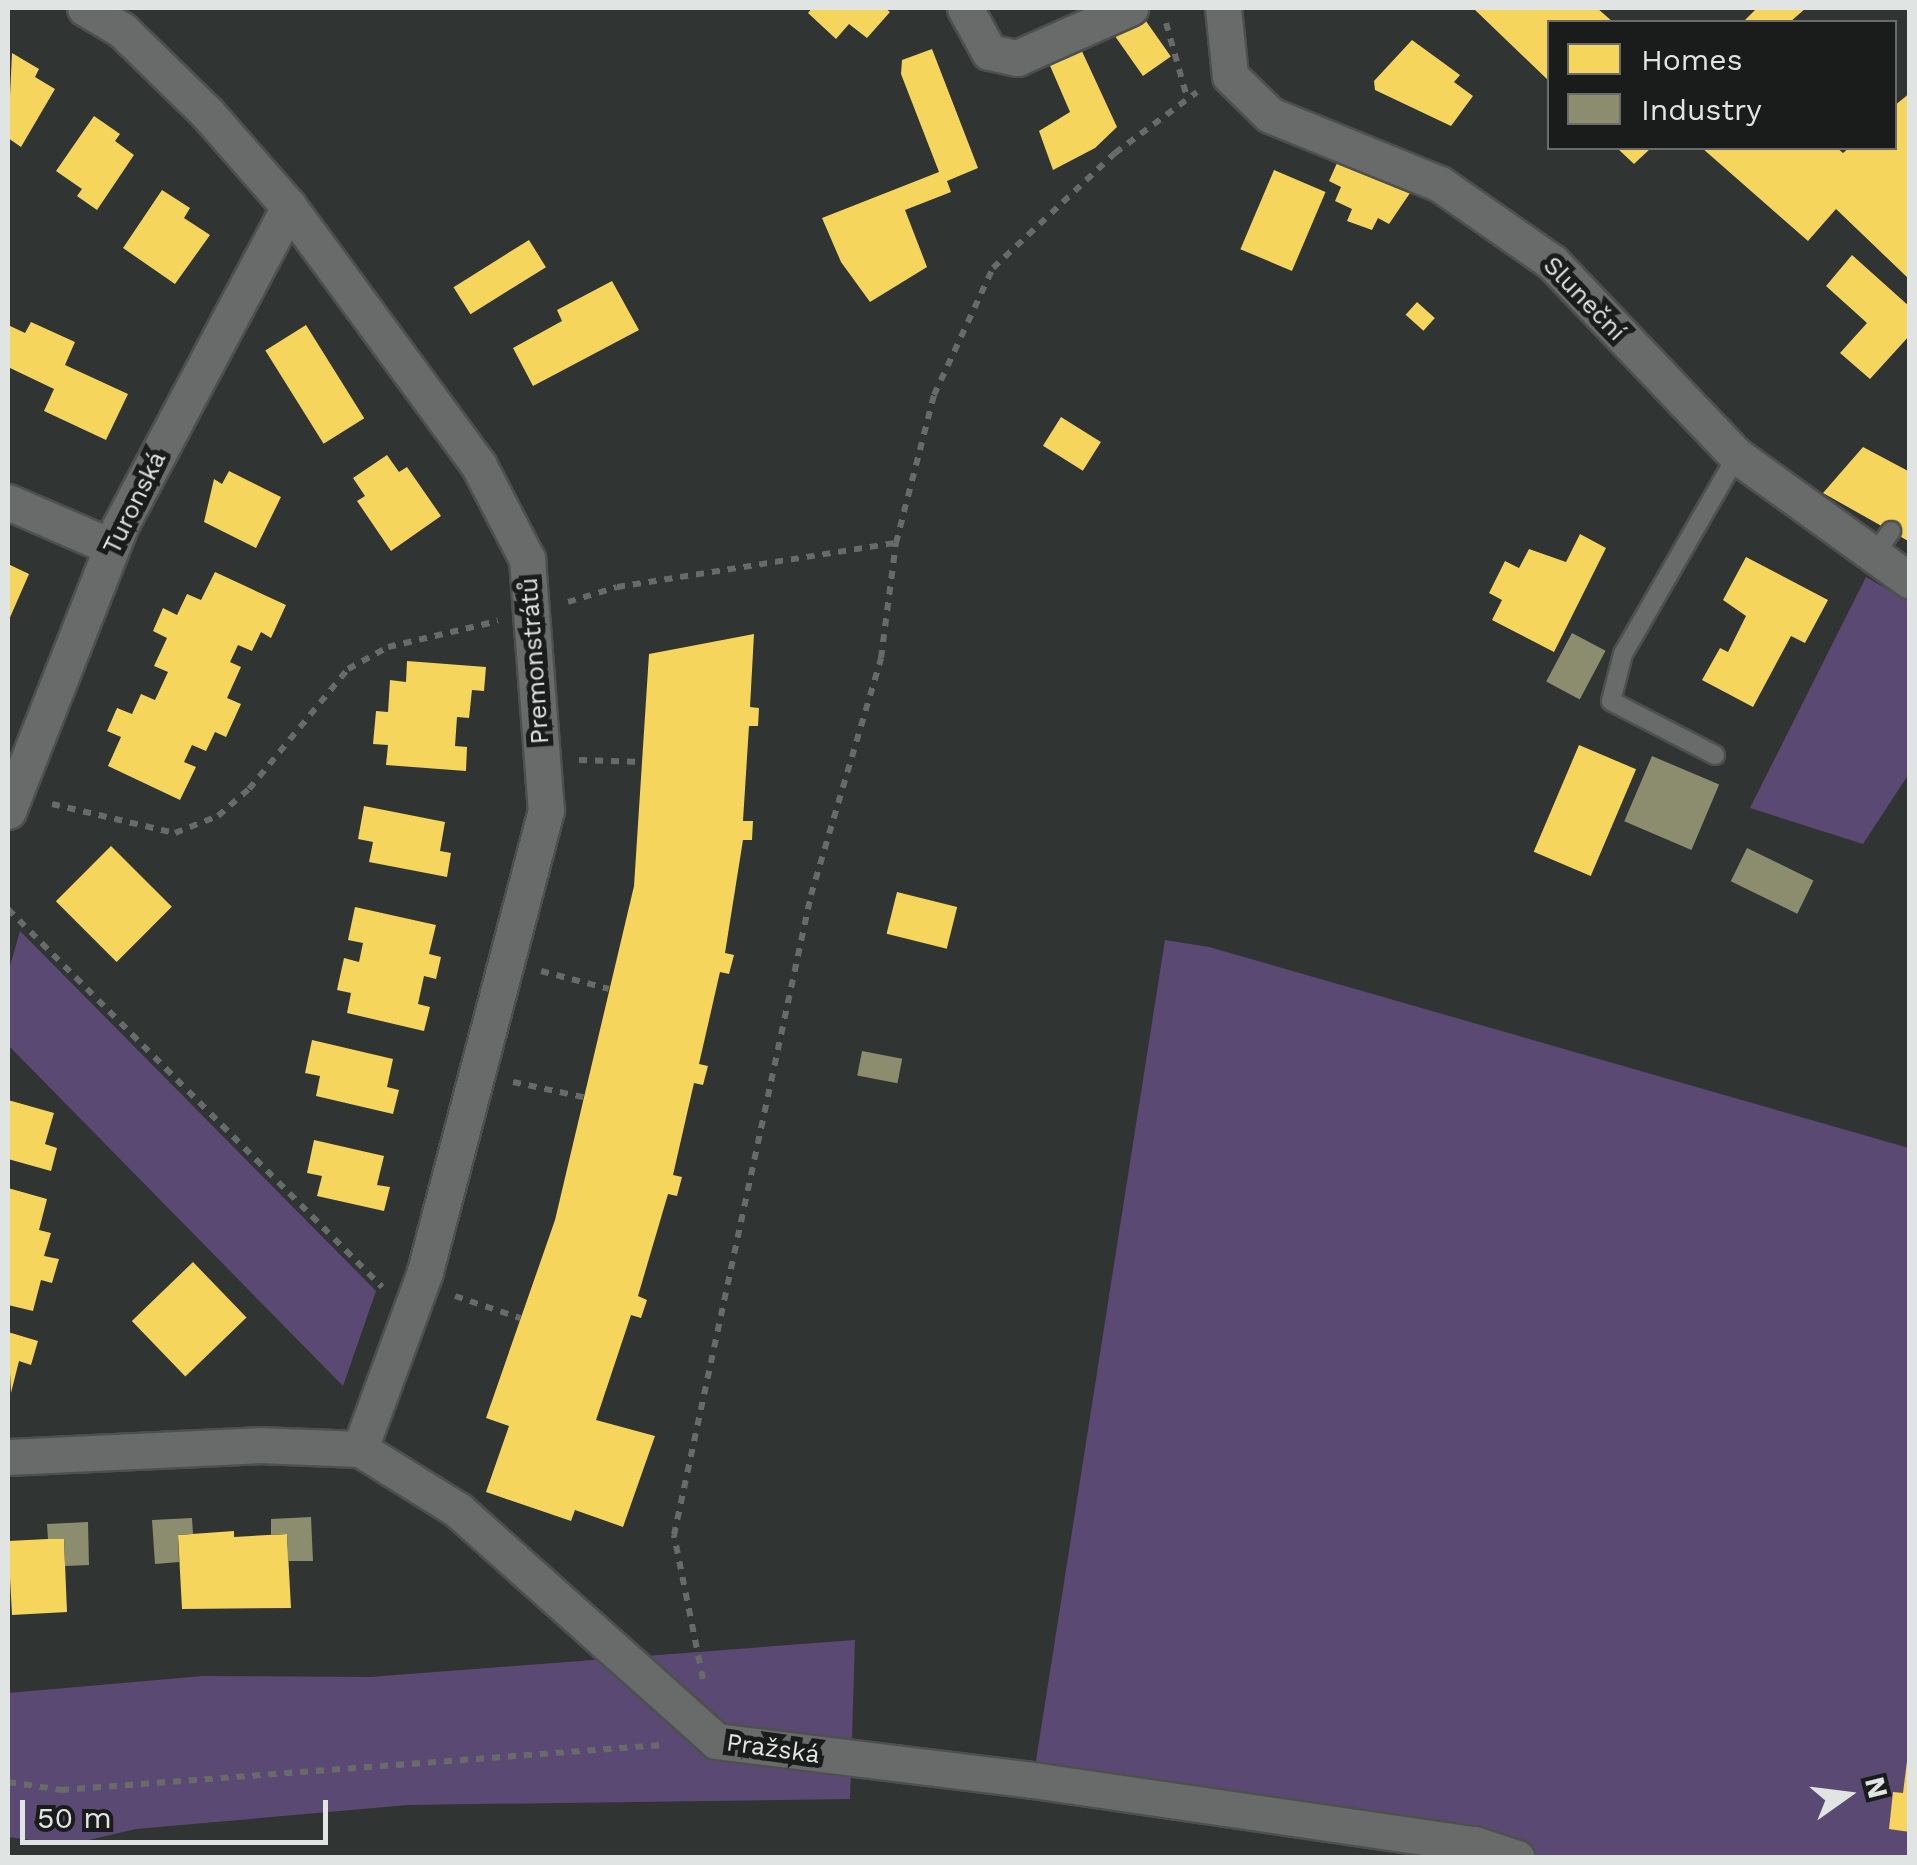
<!DOCTYPE html>
<html>
<head>
<meta charset="utf-8">
<style>
  body { margin:0 }
  #map { position:relative; width:1917px; height:1865px; overflow:hidden; background:#303432; font-family:"Work Sans",sans-serif }
  div>[style] { position:absolute }
  .green>* { inset:0; background:#5a4a73 }
  .homes>* { inset:0; background:#f6d55c; transform-origin:0 0 }
  .industry>* { inset:0; background:#8c8c6e; transform-origin:0 0 }
  .path>* { height:6px; margin-top:-3px; transform-origin:0; background:repeating-linear-gradient(90deg,#696b6a 0 8px,transparent 0 16px) }
  .roads { filter:drop-shadow(2px 0 #4d504f) drop-shadow(-2px 0 #4d504f) drop-shadow(0 2px #4d504f) drop-shadow(0 -2px #4d504f) }
  .service>* { height:18px; margin:-9px; padding:0 9px; transform-origin:9px; border-radius:9px; background:#686b6a }
  .minor>* { height:35px; margin:-17.5px; padding:0 17.5px; transform-origin:17.5px; border-radius:17.5px; background:#686b6a }
  span { translate:-50% -50%; white-space:nowrap; text-align:center; line-height:1.15; -webkit-text-stroke:10px #191c1b; paint-order:stroke }
  .street-label { font-size:25px; color:#e0e4e3 }
  .frame { position:absolute; inset:0; border:10px solid #e0e4e3; pointer-events:none }
  .legend { position:absolute; left:1547px; top:20px; width:350px; height:130px; box-sizing:border-box; background:#191c1b; border:2px solid #696c6b; margin:0; padding:12px 18px; list-style:none; font-size:30px; color:#e0e4e3 }
  .legend li { display:flex; align-items:center; gap:20px; height:50px }
  .legend b { width:50px; border:2px solid #696c6b }
  .north { position:absolute; left:1797px; top:1745px; width:100px; height:100px; -webkit-text-stroke:8px #191c1b; paint-order:stroke; rotate:76deg; font-size:28px; font-weight:700; line-height:40px; text-align:center; color:#e0e4e3 }
  .north::after { content:''; display:block; margin:auto; width:35px; height:45px; background:#e0e4e3; clip-path:polygon(50% 0,100% 100%,50% 72%,0 100%) }
  .scale { position:absolute; left:20px; top:1800px; width:308px; height:45px; box-sizing:border-box; border:5px solid #e0e4e3; border-top:0; padding-left:12px; font-size:30px; line-height:35px; white-space:nowrap; color:#e0e4e3; -webkit-text-stroke:8px #191c1b; paint-order:stroke }
</style>
</head>
<body>
<div id="map">
  <div class="green">
    <i style="clip-path:polygon(1866px 577px,1909px 602px,1910px 772px,1863px 844px,1750px 808px)"></i>
    <i style="clip-path:polygon(20px 931px,376px 1291px,343px 1386px,8px 1045px,8px 973px)"></i>
    <i style="clip-path:polygon(1165px 940px,1209px 947px,1909px 1148px,1909px 1857px,1517px 1857px,1033px 1780px)"></i>
    <i style="clip-path:polygon(855px 1640px,850px 1799px,408px 1805px,136px 1829px,67px 1845px,8px 1837px,8px 1693px,203px 1676px,370px 1677px)"></i>
  </div>
  <div class="homes">
    <i style="clip-path:polygon(812px 8px,885px 8px,890px 12px,867px 38px,849px 24px,836px 39px,808px 13px)"></i>
    <i style="clip-path:polygon(1473px 8px,1597px 8px,1613px 22px,1550px 22px,1550px 82px)"></i>
    <i style="clip-path:polygon(1757px 8px,1806px 8px,1790px 22px,1743px 22px)"></i>
    <i style="left:1141px;top:14px;width:52px;height:34px;rotate:55deg"></i>
    <i style="clip-path:polygon(1412px 40px,1460px 75px,1454px 82px,1473px 96px,1451px 126px,1375px 90px,1374px 81px)"></i>
    <i style="clip-path:polygon(1080px 47px,1117px 127px,1095px 148px,1053px 170px,1039px 131px,1070px 112px,1048px 61px)"></i>
    <i style="clip-path:polygon(932px 49px,978px 168px,947px 181px,951px 192px,905px 210px,927px 267px,870px 302px,841px 262px,822px 218px,939px 172px,901px 74px,902px 60px)"></i>
    <i style="clip-path:polygon(12px 53px,39px 69px,35px 77px,55px 89px,21px 147px,8px 138px)"></i>
    <i style="clip-path:polygon(1910px 93px,1910px 280px,1836px 209px,1808px 241px,1702px 148px,1837px 148px,1843px 153px,1849px 148px,1894px 148px,1894px 106px)"></i>
    <i style="clip-path:polygon(94px 116px,120px 134px,115px 141px,134px 155px,97px 210px,77px 196px,82px 189px,56px 171px)"></i>
    <i style="clip-path:polygon(1617px 148px,1651px 148px,1634px 164px)"></i>
    <i style="clip-path:polygon(1337px 163px,1410px 193px,1389px 224px,1378px 218px,1372px 230px,1347px 221px,1352px 209px,1335px 201px,1341px 187px,1329px 181px)"></i>
    <i style="left:1274px;top:170px;width:56px;height:86px;rotate:23deg"></i>
    <i style="clip-path:polygon(162px 190px,190px 208px,184px 218px,210px 235px,175px 284px,123px 248px)"></i>
    <i style="left:529px;top:240px;width:32px;height:89px;rotate:58deg"></i>
    <i style="clip-path:polygon(1852px 255px,1910px 307px,1910px 335px,1870px 379px,1840px 353px,1867px 323px,1826px 286px)"></i>
    <i style="clip-path:polygon(612px 281px,639px 330px,533px 386px,513px 348px,562px 321px,557px 310px)"></i>
    <i style="left:1417px;top:302px;width:24px;height:17px;rotate:42deg"></i>
    <i style="clip-path:polygon(31px 322px,75px 342px,65px 365px,128px 394px,106px 440px,44px 411px,54px 389px,8px 367px,8px 325px,25px 333px)"></i>
    <i style="left:306px;top:325px;width:110px;height:48px;rotate:58deg"></i>
    <i style="left:1061px;top:417px;width:47px;height:34px;rotate:32deg"></i>
    <i style="clip-path:polygon(1863px 447px,1910px 472px,1910px 542px,1823px 493px)"></i>
    <i style="clip-path:polygon(387px 455px,399px 472px,407px 467px,441px 516px,391px 551px,357px 501px,365px 496px,353px 478px)"></i>
    <i style="clip-path:polygon(229px 471px,281px 497px,256px 548px,204px 522px,214px 479px,222px 484px)"></i>
    <i style="clip-path:polygon(1580px 534px,1606px 548px,1554px 652px,1492px 620px,1502px 600px,1489px 593px,1505px 561px,1519px 568px,1529px 549px,1566px 562px)"></i>
    <i style="clip-path:polygon(1746px 557px,1828px 600px,1805px 643px,1791px 636px,1753px 707px,1702px 680px,1720px 648px,1728px 652px,1746px 616px,1723px 600px)"></i>
    <i style="clip-path:polygon(8px 564px,29px 574px,8px 622px)"></i>
    <i style="clip-path:polygon(215px 572px,286px 605px,271px 638px,261px 632px,252px 651px,238px 645px,230px 662px,241px 667px,227px 698px,241px 704px,226px 737px,215px 732px,206px 751px,192px 745px,184px 762px,196px 767px,180px 800px,108px 766px,121px 737px,107px 731px,117px 708px,132px 714px,141px 694px,155px 700px,168px 672px,154px 666px,167px 638px,153px 631px,163px 608px,177px 615px,187px 594px,201px 600px)"></i>
    <i style="clip-path:polygon(754px 634px,750px 707px,759px 708px,758px 726px,749px 726px,743px 821px,753px 821px,752px 840px,743px 840px,725px 953px,734px 955px,729px 974px,720px 972px,699px 1064px,708px 1066px,703px 1085px,694px 1083px,673px 1175px,682px 1177px,677px 1196px,668px 1194px,638px 1296px,647px 1300px,641px 1318px,631px 1315px,596px 1420px,655px 1436px,623px 1527px,575px 1510px,571px 1521px,486px 1492px,509px 1426px,486px 1418px,555px 1220px,634px 886px,649px 654px)"></i>
    <i style="clip-path:polygon(407px 661px,486px 667px,484px 691px,472px 690px,469px 718px,457px 717px,455px 746px,467px 747px,466px 771px,386px 765px,388px 745px,373px 744px,376px 711px,388px 712px,390px 680px,406px 682px)"></i>
    <i style="left:1579px;top:745px;width:62px;height:116px;rotate:23deg"></i>
    <i style="clip-path:polygon(364px 806px,445px 822px,440px 851px,451px 853px,447px 877px,369px 862px,373px 842px,358px 839px)"></i>
    <i style="left:111px;top:846px;width:86px;height:78px;rotate:45deg"></i>
    <i style="left:897px;top:892px;width:62px;height:43px;rotate:14deg"></i>
    <i style="clip-path:polygon(355px 907px,436px 925px,429px 954px,441px 957px,436px 979px,424px 976px,418px 1004px,430px 1007px,424px 1031px,347px 1013px,351px 993px,337px 990px,344px 958px,359px 962px,363px 943px,348px 940px)"></i>
    <i style="clip-path:polygon(312px 1040px,393px 1059px,387px 1087px,399px 1090px,393px 1114px,316px 1096px,320px 1076px,305px 1073px)"></i>
    <i style="clip-path:polygon(8px 1100px,54px 1113px,45px 1144px,57px 1148px,51px 1171px,8px 1159px)"></i>
    <i style="clip-path:polygon(314px 1140px,384px 1156px,377px 1185px,390px 1187px,384px 1211px,317px 1196px,322px 1176px,307px 1173px)"></i>
    <i style="clip-path:polygon(8px 1188px,47px 1199px,39px 1230px,51px 1233px,44px 1256px,59px 1259px,52px 1283px,41px 1280px,33px 1311px,8px 1305px)"></i>
    <i style="left:193px;top:1262px;width:77px;height:85px;rotate:46deg"></i>
    <i style="clip-path:polygon(8px 1332px,38px 1341px,31px 1365px,19px 1361px,11px 1393px)"></i>
    <i style="clip-path:polygon(234px 1531px,234px 1537px,287px 1534px,291px 1608px,182px 1609px,178px 1535px)"></i>
    <i style="clip-path:polygon(48px 1539px,64px 1539px,67px 1612px,12px 1615px,8px 1541px)"></i>
    <i style="clip-path:polygon(1907px 1761px,1910px 1761px,1910px 1832px,1889px 1829px,1893px 1792px,1903px 1793px)"></i>
  </div>
  <div class="industry">
    <i style="left:1572px;top:633px;width:38px;height:55px;rotate:28deg"></i>
    <i style="left:1652px;top:756px;width:73px;height:71px;rotate:23deg"></i>
    <i style="left:1747px;top:848px;width:74px;height:37px;rotate:26deg"></i>
    <i style="left:862px;top:1051px;width:41px;height:25px;rotate:11deg"></i>
    <i style="clip-path:polygon(311px 1517px,313px 1561px,288px 1561px,287px 1534px,271px 1535px,271px 1519px)"></i>
    <i style="clip-path:polygon(192px 1518px,193px 1534px,178px 1535px,179px 1562px,155px 1564px,152px 1520px)"></i>
    <i style="clip-path:polygon(88px 1522px,89px 1565px,65px 1566px,64px 1539px,48px 1539px,47px 1524px)"></i>
  </div>
  <div class="path">
    <i style="left:1166px;top:23px;width:77px;rotate:74.2deg"></i>
    <i style="left:568px;top:602px;width:51px;rotate:-17deg"></i>
    <i style="left:617px;top:587px;width:282px;rotate:-9deg"></i>
    <i style="left:579px;top:760px;width:63px;rotate:1.8deg"></i>
    <i style="left:52px;top:804px;width:126px;rotate:13.3deg"></i>
    <i style="left:175px;top:833px;width:46px;rotate:-21.6deg"></i>
    <i style="left:218px;top:816px;width:41px;rotate:-41.1deg"></i>
    <i style="left:249px;top:789px;width:156px;rotate:-50.5deg"></i>
    <i style="left:348px;top:669px;width:46px;rotate:-28.8deg"></i>
    <i style="left:388px;top:647px;width:113px;rotate:-13.3deg"></i>
    <i style="left:8px;top:909px;width:532px;rotate:45.3deg"></i>
    <i style="left:541px;top:971px;width:70px;rotate:14.8deg"></i>
    <i style="left:513px;top:1082px;width:72px;rotate:12.1deg"></i>
    <i style="left:455px;top:1296px;width:69px;rotate:18.7deg"></i>
    <i style="left:703px;top:1679px;width:147px;rotate:-101.4deg"></i>
    <i style="left:674px;top:1535px;width:654px;rotate:-77.92deg"></i>
    <i style="left:811px;top:895px;width:247px;rotate:-73.5deg"></i>
    <i style="left:881px;top:658px;width:116px;rotate:-82.6deg"></i>
    <i style="left:896px;top:543px;width:153px;rotate:-75.6deg"></i>
    <i style="left:934px;top:395px;width:140px;rotate:-65.1deg"></i>
    <i style="left:993px;top:268px;width:168px;rotate:-43.3deg"></i>
    <i style="left:1115px;top:153px;width:102px;rotate:-36.6deg"></i>
    <i style="left:8px;top:1782px;width:54px;rotate:8.6deg"></i>
    <i style="left:61px;top:1790px;width:603px;rotate:-4.28deg"></i>
  </div>
  <div class="roads">
    <div class="service">
      <i style="left:1873px;top:556px;width:31px;rotate:-54deg"></i>
      <i style="left:1715px;top:755px;width:117px;rotate:-152.6deg"></i>
      <i style="left:1611px;top:701px;width:49px;rotate:-75.7deg"></i>
      <i style="left:1623px;top:654px;width:228px;rotate:-60.1deg"></i>
    </div>
    <div class="minor">
      <i style="left:85px;top:8px;width:43px;rotate:30.7deg"></i>
      <i style="left:122px;top:30px;width:120px;rotate:44.3deg"></i>
      <i style="left:208px;top:114px;width:123px;rotate:48.9deg"></i>
      <i style="left:289px;top:207px;width:321px;rotate:53.7deg"></i>
      <i style="left:479px;top:466px;width:105px;rotate:62.7deg"></i>
      <i style="left:527px;top:559px;width:252px;rotate:85.7deg"></i>
      <i style="left:546px;top:810px;width:478px;rotate:104.7deg"></i>
      <i style="left:425px;top:1272px;width:189px;rotate:110.2deg"></i>
      <i style="left:965px;top:8px;width:50px;rotate:61.4deg"></i>
      <i style="left:989px;top:52px;width:29px;rotate:12deg"></i>
      <i style="left:1017px;top:58px;width:124px;rotate:-23.9deg"></i>
      <i style="left:1223px;top:8px;width:68px;rotate:84.1deg"></i>
      <i style="left:1230px;top:76px;width:56px;rotate:44.3deg"></i>
      <i style="left:1270px;top:115px;width:183px;rotate:22.1deg"></i>
      <i style="left:1440px;top:184px;width:136px;rotate:34.9deg"></i>
      <i style="left:1552px;top:262px;width:268px;rotate:46.4deg"></i>
      <i style="left:1737px;top:456px;width:213px;rotate:35.8deg"></i>
      <i style="left:8px;top:502px;width:113px;rotate:23.4deg"></i>
      <i style="left:8px;top:811px;width:306px;rotate:-68.5deg"></i>
      <i style="left:120px;top:526px;width:361px;rotate:-62.1deg"></i>
      <i style="left:8px;top:1457px;width:250px;rotate:-2.7deg"></i>
      <i style="left:258px;top:1445px;width:102px;rotate:2.2deg"></i>
      <i style="left:360px;top:1449px;width:115px;rotate:31.9deg"></i>
      <i style="left:458px;top:1510px;width:346px;rotate:41.8deg"></i>
      <i style="left:716px;top:1741px;width:319px;rotate:7deg"></i>
      <i style="left:1033px;top:1780px;width:446px;rotate:8.3deg"></i>
      <i style="left:1474px;top:1844px;width:45px;rotate:18deg"></i>
    </div>
  </div>
  <div class="street-label">
    <span style="left:1584px;top:299px;rotate:46deg">Sluneční</span>
    <span style="left:135px;top:503px;rotate:-64deg">Turonská</span>
    <span style="left:535px;top:661px;rotate:-94deg">Premonstrátů</span>
    <span style="left:773px;top:1749px;rotate:8deg">Pražská</span>
  </div>
  <div class="frame"></div>
  <ul class="legend">
  <li><b style="height:28px;background:#f6d55c"></b>Homes</li>
  <li><b style="height:28px;background:#8c8c6e"></b>Industry</li>
  </ul>
  <div class="north">N</div>
  <div class="scale">50 m</div>
</div>
</body>
</html>
